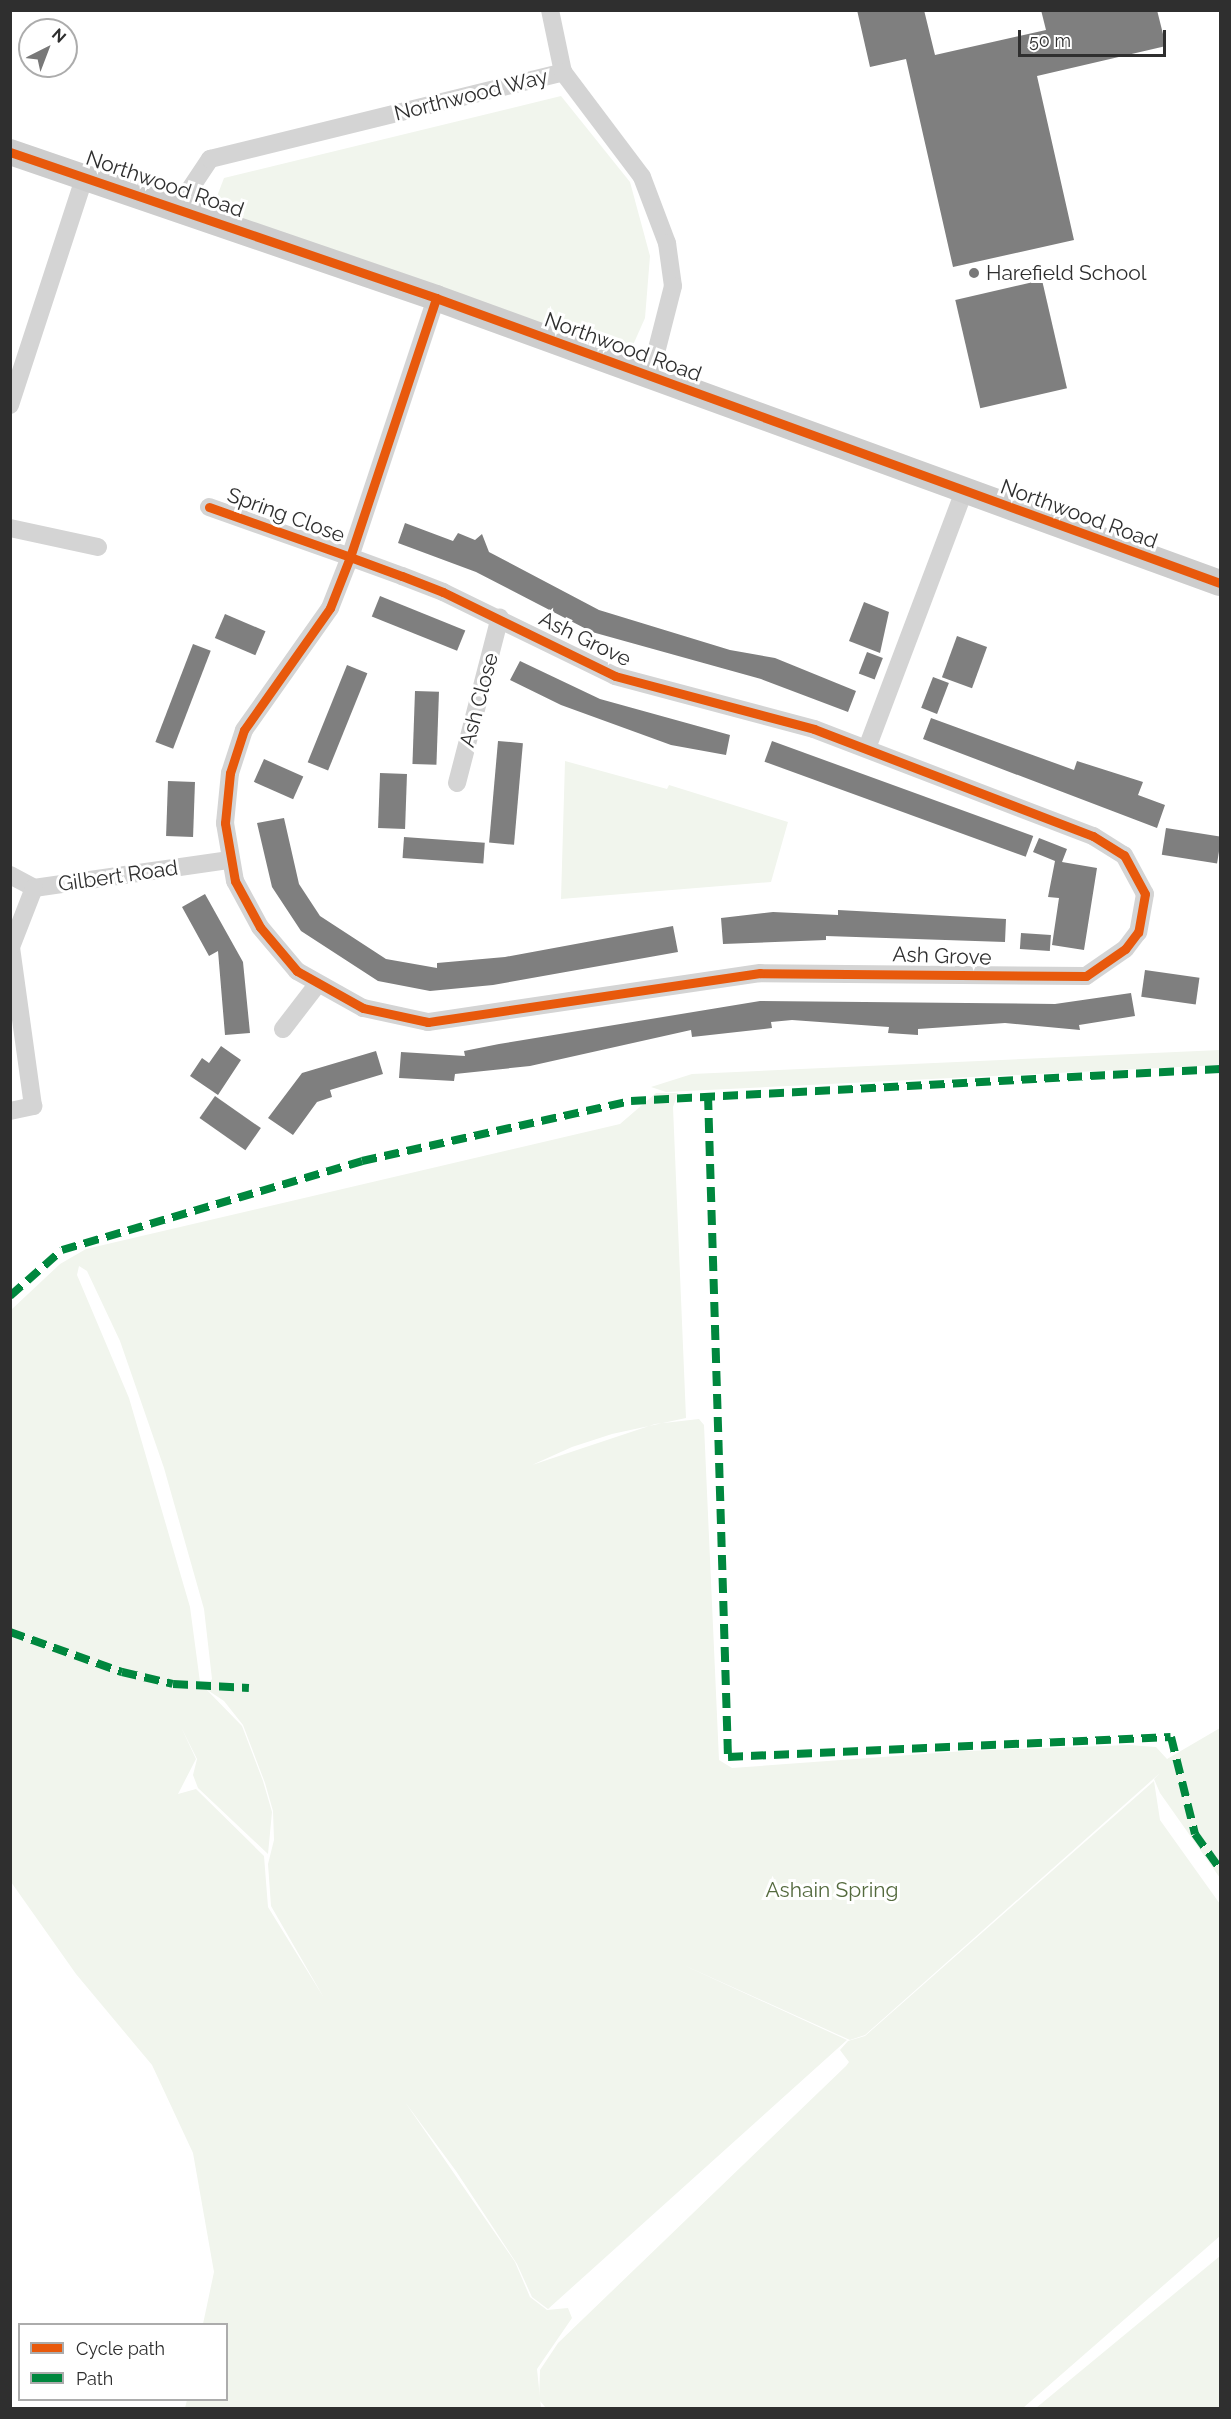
<!DOCTYPE html>
<html>
<head>
<meta charset="utf-8">
<style>
  body { margin:0 }
  #map { position:relative; width:1231px; height:2419px; overflow:hidden; background:#fff; font-family:Raleway,sans-serif }
  div>[style] { position:absolute }
  .green>* { inset:0; background:#f1f5ed }
  .building>* { inset:0; background:#7f7f7f; transform-origin:0 0 }
  .street>* { height:18px; margin:-9px; padding:0 9px; transform-origin:9px; border-radius:9px; background:#d4d4d4 }
  .secondary>* { height:26px; margin:-13px; padding:0 13px; transform-origin:13px; border-radius:13px; background:#cdcdcd }
  .quiet>* { height:8px; margin-top:-4px; transform-origin:0; background:repeating-linear-gradient(90deg,#00873e 0 15px,transparent 0 23px) }
  .cycleway>* { height:9px; margin:-4.5px; padding:0 4.5px; transform-origin:4.5px; border-radius:4.5px; background:#e8590c }
  .dots>* { width:16px; height:16px; translate:-50% -50%; box-sizing:border-box; border:3px solid #fff; border-radius:50% }
  span { translate:-50% -50%; white-space:nowrap; text-align:center; line-height:1.15; -webkit-text-stroke:6px #fff; paint-order:stroke }
  .street-label { font-size:21px; color:#2f2f2f }
  .poi-label { font-size:21px; color:#2f2f2f }
  .left { translate:0 -50%; text-align:left }
  .park-label { font-size:21px; color:#546a3e }
  .frame { position:absolute; inset:0; border:12px solid #2f2f2f; pointer-events:none }
  .legend { position:absolute; left:18px; top:2323px; width:210px; height:78px; box-sizing:border-box; background:#fff; border:2px solid #acacac; margin:0; padding:8px 10px; list-style:none; font-size:18px; color:#2f2f2f }
  .legend li { display:flex; align-items:center; gap:12px; height:30px }
  .legend b { width:30px; border:2px solid #acacac }
  .north { position:absolute; left:18px; top:18px; width:60px; height:60px; box-sizing:border-box; background:#fff; border:2px solid #acacac; border-radius:50%; rotate:42deg; font-size:16px; font-weight:700; line-height:24px; text-align:center; color:#2f2f2f }
  .north::after { content:''; display:block; margin:auto; width:21px; height:27px; background:#787878; clip-path:polygon(50% 0,100% 100%,50% 72%,0 100%) }
  .scale { position:absolute; left:1018px; top:30px; width:148px; height:27px; box-sizing:border-box; border:3px solid #2f2f2f; border-top:0; padding-left:8px; font-size:18px; line-height:21px; white-space:nowrap; color:#2f2f2f; -webkit-text-stroke:4px #fff; paint-order:stroke }
</style>
</head>
<body>
<div id="map">
  <div class="green">
    <i style="clip-path:polygon(561px 96px,630px 182px,650px 256px,645px 318px,625px 363px,211px 212px,224px 178px)"></i>
    <i style="clip-path:polygon(565px 761px,667px 789px,669px 785px,788px 822px,771px 882px,561px 899px)"></i>
    <i style="clip-path:polygon(1220px 1050px,1220px 1065px,666px 1092px,651px 1087px,692px 1074px)"></i>
    <i style="clip-path:polygon(evenodd,656px 1093px,678px 1093px,673px 1107px,686px 1418px,612px 1434px,572px 1447px,532px 1465px,655px 1424px,699px 1419px,704px 1425px,719px 1760px,732px 1768px,965px 1751px,1129px 1745px,1156px 1747px,1167px 1759px,1220px 1728px,1220px 1878px,1160px 1793px,1154px 1779px,1160px 1773px,865px 2035px,850px 2040px,679px 1963px,847px 2040px,548px 2309px,532px 2297px,517px 2264px,456px 2171px,405px 2102px,515px 2262px,530px 2297px,547px 2310px,568px 2308px,572px 2318px,537px 2369px,541px 2408px,185px 2408px,187px 2400px,226px 2400px,226px 2324px,203px 2324px,214px 2272px,193px 2153px,152px 2065px,76px 1974px,11px 1882px,11px 1310px,60px 1264px,86px 1249px,620px 1124px,656px 1093px,79px 1266px,87px 1271px,120px 1341px,164px 1468px,204px 1609px,212px 1679px,207px 1686px,200px 1682px,190px 1607px,129px 1398px,77px 1275px,79px 1266px,656px 1093px,206px 1689px,224px 1701px,243px 1725px,265px 1783px,273px 1811px,274px 1840px,268px 1864px,271px 1906px,324px 1998px,268px 1907px,264px 1856px,196px 1789px,178px 1794px,196px 1759px,181px 1727px,197px 1759px,193px 1775px,198px 1788px,268px 1854px,272px 1812px,263px 1781px,242px 1726px,206px 1689px)"></i>
    <i style="clip-path:polygon(1154px 1781px,1160px 1820px,1220px 1904px,1220px 2236px,1023px 2408px,546px 2408px,539px 2400px,540px 2370px,558px 2343px,846px 2066px,849px 2062px,840px 2050px,848px 2041px,865px 2036px)"></i>
    <i style="clip-path:polygon(1220px 2256px,1220px 2408px,1036px 2408px)"></i>
  </div>
  <div class="building">
    <i style="clip-path:polygon(857px 10px,924px 10px,935px 55px,1046px 30px,1041px 10px,1157px 10px,1166px 46px,1037px 76px,1074px 240px,953px 267px,906px 59px,870px 67px)"></i>
    <i style="left:1042px;top:280px;width:111px;height:89px;rotate:77deg"></i>
    <i style="clip-path:polygon(405px 523px,453px 541px,458px 533px,475px 540px,482px 534px,489px 552px,599px 610px,730px 650px,775px 658px,856px 691px,848px 712px,761px 679px,592px 632px,476px 572px,398px 543px)"></i>
    <i style="left:380px;top:596px;width:92px;height:22px;rotate:22deg"></i>
    <i style="clip-path:polygon(864px 602px,889px 612px,880px 653px,849px 641px)"></i>
    <i style="left:225px;top:614px;width:44px;height:26px;rotate:23deg"></i>
    <i style="left:957px;top:636px;width:32px;height:44px;rotate:20deg"></i>
    <i style="left:193px;top:644px;width:19px;height:105px;rotate:21deg"></i>
    <i style="left:867px;top:652px;width:17px;height:23px;rotate:21deg"></i>
    <i style="clip-path:polygon(520px 661px,600px 699px,730px 735px,726px 755px,671px 745px,561px 705px,510px 680px)"></i>
    <i style="left:347px;top:665px;width:22px;height:105px;rotate:22deg"></i>
    <i style="left:933px;top:677px;width:17px;height:33px;rotate:21deg"></i>
    <i style="left:415px;top:691px;width:24px;height:73px;rotate:2deg"></i>
    <i style="clip-path:polygon(931px 718px,1074px 770px,1077px 761px,1143px 782px,1138px 795px,1165px 805px,1157px 828px,923px 739px)"></i>
    <i style="left:498px;top:741px;width:25px;height:102px;rotate:5deg"></i>
    <i style="left:772px;top:741px;width:278px;height:22px;rotate:20deg"></i>
    <i style="left:264px;top:759px;width:43px;height:25px;rotate:24deg"></i>
    <i style="left:380px;top:773px;width:27px;height:55px;rotate:2deg"></i>
    <i style="left:168px;top:781px;width:27px;height:55px;rotate:2deg"></i>
    <i style="clip-path:polygon(284px 818px,299px 884px,320px 916px,386px 959px,437px 968px,437px 963px,505px 957px,673px 926px,678px 952px,493px 985px,430px 991px,378px 981px,301px 931px,272px 887px,257px 823px)"></i>
    <i style="left:1166px;top:828px;width:56px;height:27px;rotate:9deg"></i>
    <i style="left:404px;top:837px;width:81px;height:21px;rotate:4deg"></i>
    <i style="clip-path:polygon(1039px 838px,1067px 849px,1062px 862px,1097px 868px,1084px 950px,1052px 945px,1059px 898px,1048px 897px,1055px 861px,1033px 852px)"></i>
    <i style="clip-path:polygon(205px 894px,243px 962px,250px 1033px,225px 1035px,218px 951px,209px 956px,182px 907px)"></i>
    <i style="clip-path:polygon(838px 910px,1006px 919px,1005px 942px,826px 936px,826px 940px,723px 944px,721px 918px,773px 912px,838px 915px)"></i>
    <i style="left:1021px;top:933px;width:30px;height:16px;rotate:4deg"></i>
    <i style="left:1145px;top:970px;width:55px;height:27px;rotate:8deg"></i>
    <i style="clip-path:polygon(1131px 993px,1135px 1016px,1079px 1025px,1080px 1030px,1005px 1023px,918px 1029px,918px 1035px,888px 1033px,889px 1027px,792px 1020px,771px 1022px,772px 1028px,692px 1037px,691px 1030px,530px 1066px,455px 1074px,454px 1081px,399px 1078px,401px 1052px,465px 1056px,464px 1051px,499px 1044px,760px 1001px,1055px 1004px)"></i>
    <i style="clip-path:polygon(221px 1046px,241px 1060px,218px 1095px,190px 1076px,202px 1058px,209px 1063px)"></i>
    <i style="clip-path:polygon(376px 1051px,383px 1074px,330px 1090px,332px 1097px,317px 1102px,293px 1135px,268px 1118px,302px 1073px)"></i>
    <i style="left:215px;top:1096px;width:56px;height:27px;rotate:35deg"></i>
  </div>
  <div class="street">
    <i style="left:550px;top:10px;width:63px;rotate:78.2deg"></i>
    <i style="left:178px;top:207px;width:58px;rotate:-56.3deg"></i>
    <i style="left:210px;top:159px;width:364px;rotate:-13.8deg"></i>
    <i style="left:563px;top:72px;width:131px;rotate:53deg"></i>
    <i style="left:642px;top:177px;width:71px;rotate:69.3deg"></i>
    <i style="left:667px;top:243px;width:43px;rotate:82.1deg"></i>
    <i style="left:673px;top:286px;width:93px;rotate:104.3deg"></i>
    <i style="left:10px;top:405px;width:242px;rotate:-71.9deg"></i>
    <i style="left:209px;top:507px;width:150px;rotate:19.5deg"></i>
    <i style="left:350px;top:557px;width:55px;rotate:20.1deg"></i>
    <i style="left:402px;top:576px;width:44px;rotate:21.3deg"></i>
    <i style="left:443px;top:592px;width:191px;rotate:26deg"></i>
    <i style="left:615px;top:676px;width:206px;rotate:14.9deg"></i>
    <i style="left:814px;top:729px;width:299px;rotate:21deg"></i>
    <i style="left:1093px;top:836px;width:36px;rotate:32deg"></i>
    <i style="left:1124px;top:855px;width:44px;rotate:61.7deg"></i>
    <i style="left:1145px;top:894px;width:39px;rotate:100deg"></i>
    <i style="left:1138px;top:932px;width:21px;rotate:127deg"></i>
    <i style="left:1125px;top:949px;width:47px;rotate:145.3deg"></i>
    <i style="left:1086px;top:976px;width:326px;rotate:-179.5deg"></i>
    <i style="left:760px;top:973px;width:336px;rotate:171.6deg"></i>
    <i style="left:428px;top:1022px;width:66px;rotate:-167.8deg"></i>
    <i style="left:363px;top:1008px;width:76px;rotate:-150.7deg"></i>
    <i style="left:297px;top:971px;width:57px;rotate:-130.1deg"></i>
    <i style="left:260px;top:927px;width:52px;rotate:-118.5deg"></i>
    <i style="left:235px;top:881px;width:59px;rotate:-99.8deg"></i>
    <i style="left:225px;top:823px;width:50px;rotate:-84.3deg"></i>
    <i style="left:230px;top:773px;width:45px;rotate:-72deg"></i>
    <i style="left:244px;top:730px;width:149px;rotate:-54.8deg"></i>
    <i style="left:330px;top:608px;width:55px;rotate:-68.6deg"></i>
    <i style="left:350px;top:557px;width:273px;rotate:-71.6deg"></i>
    <i style="left:10px;top:528px;width:90px;rotate:12.2deg"></i>
    <i style="left:867px;top:748px;width:275px;rotate:-69.3deg"></i>
    <i style="left:457px;top:783px;width:171px;rotate:-75.5deg"></i>
    <i style="left:10px;top:875px;width:27px;rotate:28deg"></i>
    <i style="left:34px;top:888px;width:196px;rotate:-8.2deg"></i>
    <i style="left:283px;top:1029px;width:54px;rotate:-52.5deg"></i>
    <i style="left:10px;top:1111px;width:24px;rotate:-12deg"></i>
    <i style="left:33px;top:1106px;width:161px;rotate:-97.9deg"></i>
    <i style="left:11px;top:947px;width:63px;rotate:-68.7deg"></i>
  </div>
  <div class="secondary">
    <i style="left:10px;top:152px;width:450px;rotate:18.9deg"></i>
    <i style="left:436px;top:298px;width:834px;rotate:19.98deg"></i>
  </div>
  <div class="quiet">
    <i style="left:708px;top:1095px;width:662px;rotate:88.27deg"></i>
    <i style="left:728px;top:1757px;width:443px;rotate:-2.6deg"></i>
    <i style="left:1171px;top:1737px;width:100px;rotate:76.1deg"></i>
    <i style="left:1195px;top:1834px;width:43px;rotate:54.5deg"></i>
    <i style="left:10px;top:1296px;width:69px;rotate:-41.5deg"></i>
    <i style="left:62px;top:1250px;width:313px;rotate:-16.5deg"></i>
    <i style="left:362px;top:1161px;width:276px;rotate:-12.6deg"></i>
    <i style="left:631px;top:1101px;width:590px;rotate:-3.11deg"></i>
    <i style="left:10px;top:1632px;width:119px;rotate:19.7deg"></i>
    <i style="left:122px;top:1672px;width:52px;rotate:13.2deg"></i>
    <i style="left:173px;top:1684px;width:76px;rotate:3deg"></i>
  </div>
  <div class="cycleway">
    <i style="left:10px;top:152px;width:450px;rotate:18.9deg"></i>
    <i style="left:436px;top:298px;width:834px;rotate:19.98deg"></i>
    <i style="left:209px;top:507px;width:150px;rotate:19.5deg"></i>
    <i style="left:350px;top:557px;width:55px;rotate:20.1deg"></i>
    <i style="left:402px;top:576px;width:44px;rotate:21.3deg"></i>
    <i style="left:443px;top:592px;width:191px;rotate:26deg"></i>
    <i style="left:615px;top:676px;width:206px;rotate:14.9deg"></i>
    <i style="left:814px;top:729px;width:299px;rotate:21deg"></i>
    <i style="left:1093px;top:836px;width:36px;rotate:32deg"></i>
    <i style="left:1124px;top:855px;width:44px;rotate:61.7deg"></i>
    <i style="left:1145px;top:894px;width:39px;rotate:100deg"></i>
    <i style="left:1138px;top:932px;width:21px;rotate:127deg"></i>
    <i style="left:1125px;top:949px;width:47px;rotate:145.3deg"></i>
    <i style="left:1086px;top:976px;width:326px;rotate:-179.5deg"></i>
    <i style="left:760px;top:973px;width:336px;rotate:171.6deg"></i>
    <i style="left:428px;top:1022px;width:66px;rotate:-167.8deg"></i>
    <i style="left:363px;top:1008px;width:76px;rotate:-150.7deg"></i>
    <i style="left:297px;top:971px;width:57px;rotate:-130.1deg"></i>
    <i style="left:260px;top:927px;width:52px;rotate:-118.5deg"></i>
    <i style="left:235px;top:881px;width:59px;rotate:-99.8deg"></i>
    <i style="left:225px;top:823px;width:50px;rotate:-84.3deg"></i>
    <i style="left:230px;top:773px;width:45px;rotate:-72deg"></i>
    <i style="left:244px;top:730px;width:149px;rotate:-54.8deg"></i>
    <i style="left:330px;top:608px;width:55px;rotate:-68.6deg"></i>
    <i style="left:350px;top:557px;width:273px;rotate:-71.6deg"></i>
  </div>
  <div class="dots">
    <i style="left:974px;top:273px;background:#787878"></i>
  </div>
  <div class="street-label">
    <span style="left:471px;top:95px;rotate:-14deg">Northwood Way</span>
    <span style="left:165px;top:184px;rotate:19deg">Northwood Road</span>
    <span style="left:623px;top:347px;rotate:20deg">Northwood Road</span>
    <span style="left:1079px;top:514px;rotate:20deg">Northwood Road</span>
    <span style="left:286px;top:515px;rotate:20deg">Spring Close</span>
    <span style="left:585px;top:639px;rotate:26deg">Ash Grove</span>
    <span style="left:479px;top:700px;rotate:-75deg">Ash Close</span>
    <span style="left:118px;top:876px;rotate:-8deg">Gilbert Road</span>
    <span style="left:942px;top:956px;rotate:2deg">Ash Grove</span>
  </div>
  <div class="poi-label">
    <span class="left" style="left:986px;top:273px">Harefield School</span>
  </div>
  <div class="park-label">
    <span style="left:832px;top:1890px">Ashain Spring</span>
  </div>
  <div class="frame"></div>
  <ul class="legend">
  <li><b style="height:8px;background:#e8590c"></b>Cycle path</li>
  <li><b style="height:8px;background:#00873e"></b>Path</li>
  </ul>
  <div class="north">N</div>
  <div class="scale">50 m</div>
</div>
</body>
</html>
